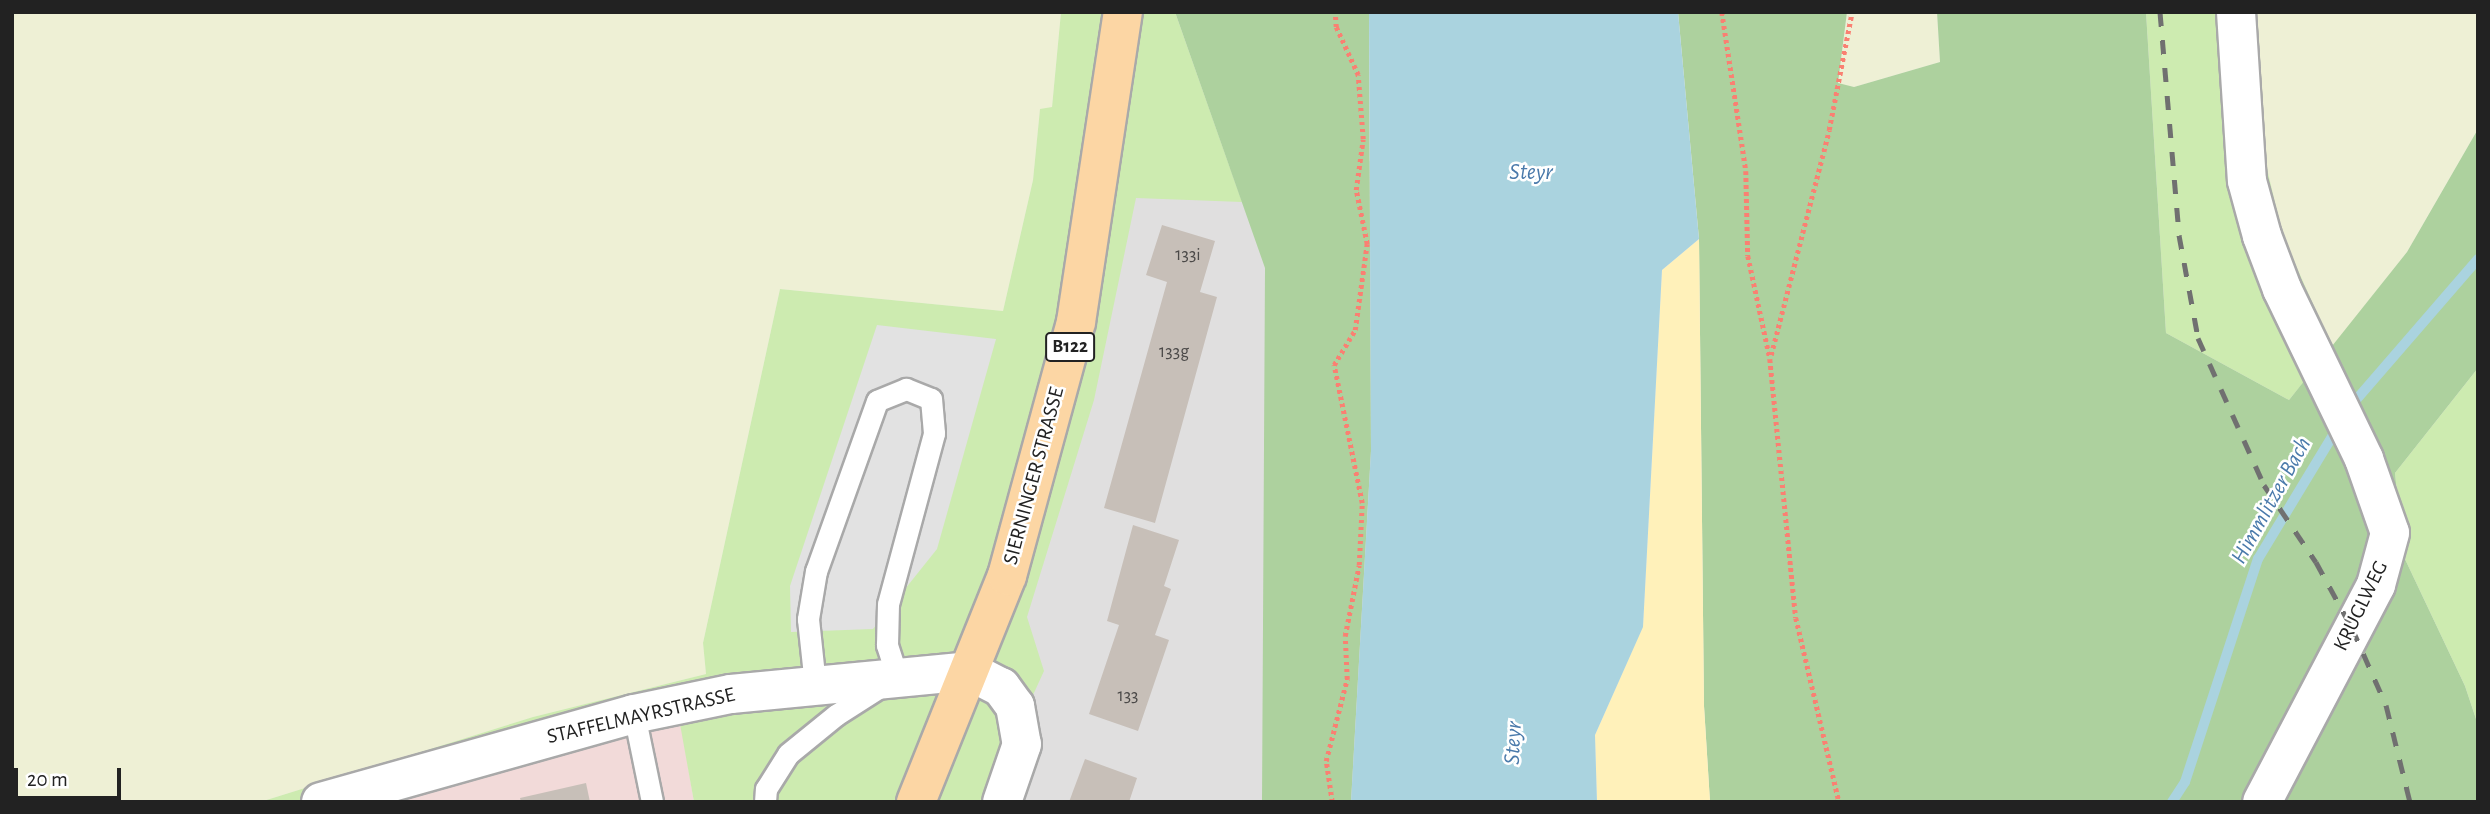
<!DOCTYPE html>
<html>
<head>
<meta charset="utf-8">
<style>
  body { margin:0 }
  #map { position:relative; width:2490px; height:814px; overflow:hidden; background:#f2efe9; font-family:"Alegreya Sans",sans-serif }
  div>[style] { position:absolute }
  .residential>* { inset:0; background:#e0dfdf }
  .commercial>* { inset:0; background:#f2dad9 }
  .farmland>* { inset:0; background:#eef0d5 }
  .grass>* { inset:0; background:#cdebb0 }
  .forest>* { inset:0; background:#add19e }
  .sand>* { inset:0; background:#fff1ba }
  .parking>* { inset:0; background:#e2e2e2 }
  .water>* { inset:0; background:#aad3df }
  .stream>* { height:10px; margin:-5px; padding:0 5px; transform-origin:5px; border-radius:5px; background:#aad3df }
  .building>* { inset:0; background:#c7bfb8 }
  .path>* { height:4.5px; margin-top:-2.25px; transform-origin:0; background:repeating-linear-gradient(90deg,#fa8072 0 3.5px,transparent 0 7px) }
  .roads { filter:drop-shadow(2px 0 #a9a9a9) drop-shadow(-2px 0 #a9a9a9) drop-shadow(0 2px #a9a9a9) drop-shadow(0 -2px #a9a9a9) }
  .service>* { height:21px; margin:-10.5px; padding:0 10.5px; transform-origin:10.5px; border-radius:10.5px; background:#fff }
  .minor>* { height:38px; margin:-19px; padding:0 19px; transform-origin:19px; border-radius:19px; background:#fff }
  .primary>* { height:38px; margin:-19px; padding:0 19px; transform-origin:19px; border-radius:19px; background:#fcd6a4 }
  .rail>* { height:5px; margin-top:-2.5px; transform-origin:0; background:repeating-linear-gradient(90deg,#707070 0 14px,transparent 0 28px) }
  span { translate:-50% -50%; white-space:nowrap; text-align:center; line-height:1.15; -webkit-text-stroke:5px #fff; paint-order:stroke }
  .number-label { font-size:18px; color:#4b4948 }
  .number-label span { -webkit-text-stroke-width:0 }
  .shield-label span { padding:2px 5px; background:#fff; border:2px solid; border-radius:5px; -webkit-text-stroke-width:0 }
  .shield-label { font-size:19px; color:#222; font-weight:700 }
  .street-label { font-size:21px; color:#222 }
  .water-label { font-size:23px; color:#4a7aab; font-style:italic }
  .frame { position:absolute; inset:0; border:14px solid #222; pointer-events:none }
  .scale { position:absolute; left:14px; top:768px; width:107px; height:32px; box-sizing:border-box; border:4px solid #222; border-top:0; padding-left:9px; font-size:21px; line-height:24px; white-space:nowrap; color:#222; -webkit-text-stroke:5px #fff; paint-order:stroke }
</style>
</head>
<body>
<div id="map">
  <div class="residential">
    <i style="clip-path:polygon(1408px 159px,1416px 802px,928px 802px,1118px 174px)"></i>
  </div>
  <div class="commercial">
    <i style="clip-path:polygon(681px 724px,694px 802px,389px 802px,553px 750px)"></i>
  </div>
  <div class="farmland">
    <i style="clip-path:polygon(12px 12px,1061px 12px,1052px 107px,1040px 110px,1033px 180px,1003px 311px,780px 289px,703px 643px,706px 674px,533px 717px,260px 802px,12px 802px)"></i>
    <i style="clip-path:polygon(1847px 12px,1937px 12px,1940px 62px,1854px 87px,1838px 84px)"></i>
    <i style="clip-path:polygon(2253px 12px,2478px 12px,2478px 129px,2407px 252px,2332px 347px,2283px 236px,2260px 139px)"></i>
  </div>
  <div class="grass">
    <i style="clip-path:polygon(1061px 12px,1175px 12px,1242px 202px,1136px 198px,1094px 400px,1027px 617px,1044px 671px,984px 802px,694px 802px,680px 724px,553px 750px,389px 802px,260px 802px,533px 717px,706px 674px,703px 643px,780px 289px,1003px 311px,1033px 180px,1040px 109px,1052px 107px)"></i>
    <i style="clip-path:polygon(2146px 12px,2253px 12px,2260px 139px,2283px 236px,2332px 347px,2289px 400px,2166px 333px)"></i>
    <i style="clip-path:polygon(2478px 368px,2478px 725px,2465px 686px,2404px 557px,2395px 473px)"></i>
  </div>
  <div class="forest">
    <i style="clip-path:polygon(1175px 12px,1369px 12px,1371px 451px,1351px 802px,1262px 802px,1265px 268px)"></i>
    <i style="clip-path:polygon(1678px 12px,1847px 12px,1838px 83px,1854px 87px,1940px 62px,1937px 12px,2146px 12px,2166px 333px,2289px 400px,2407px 252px,2478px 129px,2478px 368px,2395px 473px,2404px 557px,2465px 686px,2478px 725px,2478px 802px,1710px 802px,1704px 706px,1699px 239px)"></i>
  </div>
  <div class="sand">
    <i style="clip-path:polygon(1699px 239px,1704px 706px,1710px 802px,1597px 802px,1595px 735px,1643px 626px,1662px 270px)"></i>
  </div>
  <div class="parking">
    <i style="clip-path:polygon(877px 325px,996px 339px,937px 549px,873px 629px,791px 632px,790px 586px)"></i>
  </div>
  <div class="water">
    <i style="clip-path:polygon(1369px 12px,1678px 12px,1699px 239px,1662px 270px,1643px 627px,1595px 735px,1597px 802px,1351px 802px,1371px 451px)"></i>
  </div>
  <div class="stream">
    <i style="left:2349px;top:408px;width:197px;rotate:-49.1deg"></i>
    <i style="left:2172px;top:802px;width:24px;rotate:-57deg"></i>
    <i style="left:2185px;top:782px;width:235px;rotate:-71.9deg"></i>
    <i style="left:2258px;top:559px;width:157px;rotate:-58.8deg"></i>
  </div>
  <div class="building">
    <i style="clip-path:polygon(1162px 225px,1215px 241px,1200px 292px,1217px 297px,1155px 523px,1104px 508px,1167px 282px,1146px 275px)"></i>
    <i style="clip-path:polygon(1133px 525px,1179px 540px,1164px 586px,1171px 589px,1155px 635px,1169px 640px,1138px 731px,1089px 714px,1119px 625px,1107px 621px)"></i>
    <i style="clip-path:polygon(1085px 759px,1137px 778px,1129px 802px,1069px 802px)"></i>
    <i style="clip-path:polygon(586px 783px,590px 802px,521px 802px,520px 798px)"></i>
  </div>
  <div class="path">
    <i style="left:1722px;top:12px;width:161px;rotate:81.4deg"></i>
    <i style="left:1746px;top:171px;width:85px;rotate:88.7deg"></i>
    <i style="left:1748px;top:256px;width:105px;rotate:77.9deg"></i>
    <i style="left:1770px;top:359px;width:260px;rotate:84.3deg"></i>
    <i style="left:1796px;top:618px;width:189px;rotate:76.8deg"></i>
    <i style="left:1771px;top:355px;width:232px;rotate:-75.5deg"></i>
    <i style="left:1829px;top:130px;width:120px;rotate:-79deg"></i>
    <i style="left:1332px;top:802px;width:41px;rotate:-98.3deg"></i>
    <i style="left:1326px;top:761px;width:85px;rotate:-75.6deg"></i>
    <i style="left:1347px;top:679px;width:43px;rotate:-92.7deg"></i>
    <i style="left:1345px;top:636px;width:72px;rotate:-78.8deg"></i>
    <i style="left:1359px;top:565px;width:62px;rotate:-87.2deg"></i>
    <i style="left:1362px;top:503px;width:141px;rotate:-101.5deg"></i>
    <i style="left:1334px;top:365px;width:41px;rotate:-59deg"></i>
    <i style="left:1355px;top:330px;width:87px;rotate:-82.1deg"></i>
    <i style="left:1367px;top:244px;width:55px;rotate:-101.5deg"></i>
    <i style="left:1356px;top:190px;width:51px;rotate:-82.2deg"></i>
    <i style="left:1363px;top:139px;width:64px;rotate:-94.5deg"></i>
    <i style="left:1358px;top:75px;width:53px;rotate:-114.6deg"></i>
    <i style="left:1336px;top:27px;width:15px;rotate:-94deg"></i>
  </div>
  <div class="roads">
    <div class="service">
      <i style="left:634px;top:714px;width:90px;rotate:78.4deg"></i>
      <i style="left:765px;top:802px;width:13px;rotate:-86deg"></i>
      <i style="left:766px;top:789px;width:41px;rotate:-57.8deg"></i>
      <i style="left:788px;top:754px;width:62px;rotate:-39.1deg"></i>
      <i style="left:836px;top:715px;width:72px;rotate:-32.6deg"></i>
      <i style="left:897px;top:676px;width:33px;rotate:-108deg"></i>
      <i style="left:887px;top:645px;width:41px;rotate:-88.6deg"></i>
      <i style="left:888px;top:604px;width:177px;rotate:-74.9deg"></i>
      <i style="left:934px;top:433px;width:34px;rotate:-95deg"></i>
      <i style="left:931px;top:399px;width:27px;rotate:-158deg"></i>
      <i style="left:906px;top:389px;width:31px;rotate:158deg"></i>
      <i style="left:877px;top:401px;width:181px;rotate:109.7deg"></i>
      <i style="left:816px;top:571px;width:49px;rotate:99.5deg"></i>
      <i style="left:808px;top:619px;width:65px;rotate:83.9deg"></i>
    </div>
    <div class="minor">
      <i style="left:2236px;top:12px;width:169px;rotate:86.3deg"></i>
      <i style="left:2247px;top:181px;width:57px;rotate:74.7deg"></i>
      <i style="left:2262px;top:236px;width:57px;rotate:69.3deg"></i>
      <i style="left:2282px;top:289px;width:189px;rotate:64.2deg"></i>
      <i style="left:2364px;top:459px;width:78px;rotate:70.6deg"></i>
      <i style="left:2390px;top:533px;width:54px;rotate:105.1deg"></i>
      <i style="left:2376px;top:585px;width:245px;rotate:117.7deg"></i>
      <i style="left:321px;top:802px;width:325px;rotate:-15.7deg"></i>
      <i style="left:634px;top:714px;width:99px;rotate:-11.7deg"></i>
      <i style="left:731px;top:694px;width:239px;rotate:-5.5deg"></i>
      <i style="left:969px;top:671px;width:36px;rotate:27deg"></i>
      <i style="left:1001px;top:687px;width:24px;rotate:54deg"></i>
      <i style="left:1015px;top:706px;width:39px;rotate:80deg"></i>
      <i style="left:1022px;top:744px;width:61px;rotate:109deg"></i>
    </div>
    <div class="primary">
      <i style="left:916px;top:802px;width:244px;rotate:-68.1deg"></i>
      <i style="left:1007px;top:576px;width:263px;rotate:-74.8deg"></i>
      <i style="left:1076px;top:322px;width:314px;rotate:-81.4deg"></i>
    </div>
  </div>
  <div class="rail">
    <i style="left:2160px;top:12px;width:224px;rotate:85.1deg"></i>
    <i style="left:2179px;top:235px;width:105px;rotate:79.5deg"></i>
    <i style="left:2198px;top:338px;width:161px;rotate:65.8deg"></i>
    <i style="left:2264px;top:485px;width:93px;rotate:56deg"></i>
    <i style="left:2316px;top:562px;width:75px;rotate:61.4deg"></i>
    <i style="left:2352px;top:628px;width:84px;rotate:66.2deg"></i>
    <i style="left:2386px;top:705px;width:100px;rotate:76.1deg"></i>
  </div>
  <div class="number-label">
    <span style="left:1188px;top:255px">133i</span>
    <span style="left:1174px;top:352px">133g</span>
    <span style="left:1128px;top:696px">133</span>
  </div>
  <div class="shield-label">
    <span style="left:1070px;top:347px">B122</span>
  </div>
  <div class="street-label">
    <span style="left:1034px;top:476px;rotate:-75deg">SIERNINGER STRASSE</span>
    <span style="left:2361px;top:606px;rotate:-64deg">KRUGLWEG</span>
    <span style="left:641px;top:716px;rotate:-13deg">STAFFELMAYRSTRASSE</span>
  </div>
  <div class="water-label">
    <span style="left:1531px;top:173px">Steyr</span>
    <span style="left:2272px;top:501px;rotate:-61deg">Himmlitzer Bach</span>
    <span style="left:1514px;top:743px;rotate:-87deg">Steyr</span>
  </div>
  <div class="frame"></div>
  <div class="scale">20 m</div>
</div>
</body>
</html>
